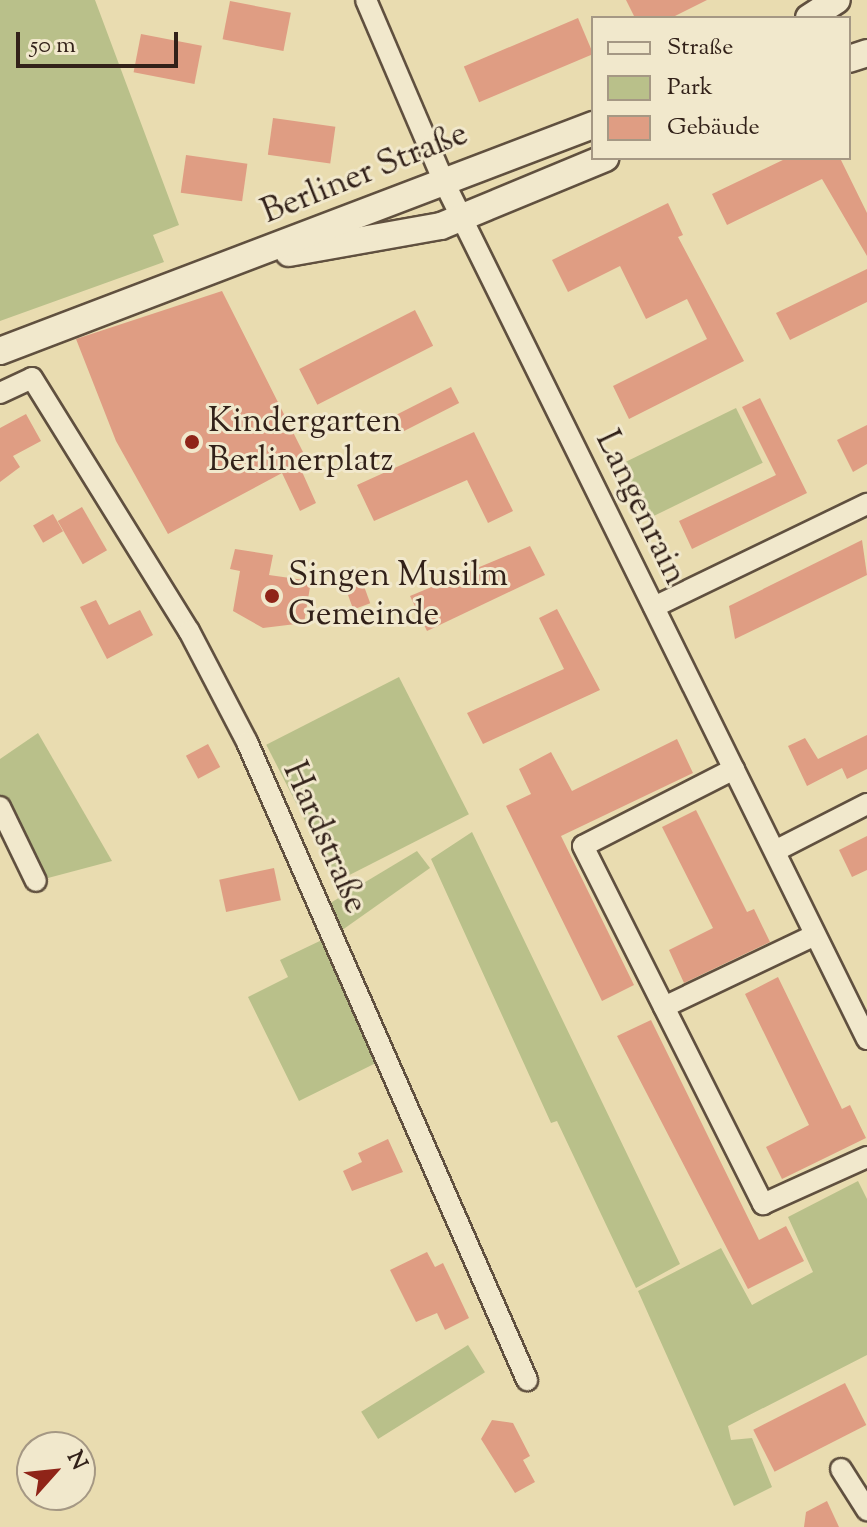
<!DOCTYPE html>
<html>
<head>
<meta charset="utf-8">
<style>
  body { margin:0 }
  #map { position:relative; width:867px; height:1527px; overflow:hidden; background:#e9dcb0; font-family:"Sorts Mill Goudy",serif }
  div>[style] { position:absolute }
  .green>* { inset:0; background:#b9c08a; transform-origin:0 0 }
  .building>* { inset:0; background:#df9d83; transform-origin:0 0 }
  .roads { filter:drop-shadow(2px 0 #60503f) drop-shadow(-2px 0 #60503f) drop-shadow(0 2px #60503f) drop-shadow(0 -2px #60503f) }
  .minor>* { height:20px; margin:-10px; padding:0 10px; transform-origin:10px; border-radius:10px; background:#f1e8cc }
  .tertiary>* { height:26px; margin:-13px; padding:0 13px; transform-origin:13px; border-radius:13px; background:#f1e8cc }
  .dots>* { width:22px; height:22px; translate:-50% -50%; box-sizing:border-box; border:4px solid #f1e8cc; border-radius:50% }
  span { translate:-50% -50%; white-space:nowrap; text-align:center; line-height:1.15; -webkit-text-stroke:6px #f1e8cc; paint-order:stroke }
  .street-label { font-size:34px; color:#322119 }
  .poi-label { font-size:34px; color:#322119 }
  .left { translate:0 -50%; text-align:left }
  .legend { position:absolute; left:591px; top:16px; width:260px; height:144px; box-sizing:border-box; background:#f1e8cc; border:2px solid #a59884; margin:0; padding:10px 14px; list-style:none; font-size:24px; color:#322119 }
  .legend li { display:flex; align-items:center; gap:16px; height:40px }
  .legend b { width:40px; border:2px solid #a59884 }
  .north { position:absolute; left:16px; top:1431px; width:80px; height:80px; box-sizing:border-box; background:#f1e8cc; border:2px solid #a59884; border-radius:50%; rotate:63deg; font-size:22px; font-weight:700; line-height:32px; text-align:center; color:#322119 }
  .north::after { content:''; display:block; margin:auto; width:28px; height:36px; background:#8f2418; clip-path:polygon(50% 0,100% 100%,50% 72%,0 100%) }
  .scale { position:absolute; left:16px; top:32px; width:162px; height:36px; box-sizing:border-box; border:4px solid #322119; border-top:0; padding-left:10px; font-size:24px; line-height:28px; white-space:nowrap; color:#322119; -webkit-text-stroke:6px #f1e8cc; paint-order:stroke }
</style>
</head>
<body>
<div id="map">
  <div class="green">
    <i style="clip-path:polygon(0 0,95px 0,179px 225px,153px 235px,164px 262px,0 321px)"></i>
    <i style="left:736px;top:408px;width:61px;height:127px;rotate:64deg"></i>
    <i style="left:399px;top:677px;width:154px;height:149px;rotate:63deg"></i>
    <i style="clip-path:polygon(38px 733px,112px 861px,48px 878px,0 800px,0 759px)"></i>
    <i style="clip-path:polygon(472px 832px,680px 1264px,636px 1288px,557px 1121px,551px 1123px,431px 859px)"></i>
    <i style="clip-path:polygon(417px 851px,430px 868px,338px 933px,327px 905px)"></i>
    <i style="clip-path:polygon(324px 939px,378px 1062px,299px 1101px,248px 997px,288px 977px,280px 960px)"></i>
    <i style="clip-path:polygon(858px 1181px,867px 1199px,867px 1355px,728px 1426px,731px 1440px,752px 1438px,772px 1487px,734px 1506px,638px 1291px,721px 1248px,752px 1305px,813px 1272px,788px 1217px)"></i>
    <i style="left:468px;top:1345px;width:32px;height:126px;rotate:58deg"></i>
  </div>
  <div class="building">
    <i style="clip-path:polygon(626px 0,707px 0,671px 18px,635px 18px)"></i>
    <i style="left:230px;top:1px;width:62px;height:39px;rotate:11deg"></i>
    <i style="left:578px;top:18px;width:39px;height:124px;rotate:67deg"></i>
    <i style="left:141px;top:34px;width:62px;height:39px;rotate:11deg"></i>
    <i style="left:273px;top:118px;width:63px;height:37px;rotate:8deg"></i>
    <i style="left:186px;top:155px;width:62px;height:38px;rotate:8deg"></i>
    <i style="clip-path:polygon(787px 158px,840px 158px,867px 213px,867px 256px,822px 179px,727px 225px,712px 194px)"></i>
    <i style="clip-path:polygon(668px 203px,683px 235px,678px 237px,744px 361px,629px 419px,613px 386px,707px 339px,687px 299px,646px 319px,620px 266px,568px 292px,552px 260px)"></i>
    <i style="clip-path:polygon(867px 269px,867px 302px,790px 340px,776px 313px)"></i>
    <i style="clip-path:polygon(222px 291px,307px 460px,299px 465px,316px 503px,300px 511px,282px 473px,168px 534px,116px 441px,76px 339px)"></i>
    <i style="left:415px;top:310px;width:40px;height:130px;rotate:63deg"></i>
    <i style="left:451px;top:387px;width:18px;height:64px;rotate:63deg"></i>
    <i style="clip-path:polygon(760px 398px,807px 493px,692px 549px,679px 521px,776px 475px,742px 407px)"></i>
    <i style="clip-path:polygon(26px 414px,41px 441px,13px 456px,20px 467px,0 482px,0 428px)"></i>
    <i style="clip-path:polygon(867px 425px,867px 464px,853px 472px,837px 440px)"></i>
    <i style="clip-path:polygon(474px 432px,513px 511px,488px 523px,467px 480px,374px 521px,357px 485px)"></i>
    <i style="left:82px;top:507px;width:50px;height:28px;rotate:60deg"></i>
    <i style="left:53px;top:514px;width:20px;height:23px;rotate:60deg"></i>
    <i style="clip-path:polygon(862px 540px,867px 575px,735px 639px,729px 606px)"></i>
    <i style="clip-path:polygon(530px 546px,545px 575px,427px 631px,410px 596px)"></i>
    <i style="clip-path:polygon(235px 549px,273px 555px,269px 575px,311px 581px,304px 623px,263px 628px,233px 611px,240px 571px,230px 569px)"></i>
    <i style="left:361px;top:578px;width:27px;height:18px;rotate:70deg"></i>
    <i style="clip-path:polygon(96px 600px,109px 625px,140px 610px,153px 635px,107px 659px,80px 607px)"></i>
    <i style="clip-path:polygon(557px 609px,600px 690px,483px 744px,467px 713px,564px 669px,539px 618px)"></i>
    <i style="clip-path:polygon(867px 735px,867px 769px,847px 779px,842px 768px,807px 786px,788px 746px,805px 738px,818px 759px)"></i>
    <i style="clip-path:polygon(677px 739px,693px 773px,561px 836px,634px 985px,602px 1001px,506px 806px,531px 794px,519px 769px,551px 752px,572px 791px)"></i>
    <i style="left:208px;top:744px;width:26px;height:25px;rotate:62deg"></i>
    <i style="clip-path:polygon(696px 810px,747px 912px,754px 909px,770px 942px,684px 983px,669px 950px,713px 928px,662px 827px)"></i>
    <i style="clip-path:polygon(867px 836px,867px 870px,852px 877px,839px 850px)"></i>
    <i style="left:274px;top:868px;width:33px;height:56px;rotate:78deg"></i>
    <i style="clip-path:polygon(778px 977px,842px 1109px,850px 1105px,866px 1138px,782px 1179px,766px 1147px,809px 1125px,745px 994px)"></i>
    <i style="clip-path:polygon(651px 1020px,759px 1240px,786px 1226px,804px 1261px,748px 1289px,617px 1036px)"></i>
    <i style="clip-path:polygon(388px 1139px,403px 1172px,352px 1191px,343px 1171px,362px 1162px,358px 1153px)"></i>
    <i style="clip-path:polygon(427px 1252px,435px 1267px,443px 1263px,469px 1318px,445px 1330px,437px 1313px,416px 1322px,390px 1270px)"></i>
    <i style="left:845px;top:1383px;width:47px;height:103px;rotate:63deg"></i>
    <i style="clip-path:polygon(492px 1420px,513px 1423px,530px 1456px,523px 1460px,535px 1482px,515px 1493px,481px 1439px)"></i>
    <i style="clip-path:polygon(827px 1501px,839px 1527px,804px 1527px,806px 1512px)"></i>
  </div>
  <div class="roads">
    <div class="minor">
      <i style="left:366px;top:0;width:196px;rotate:66.8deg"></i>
      <i style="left:443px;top:180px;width:958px;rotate:63.73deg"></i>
      <i style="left:0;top:393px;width:35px;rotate:-25deg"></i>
      <i style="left:32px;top:378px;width:298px;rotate:58.2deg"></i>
      <i style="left:189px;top:631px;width:125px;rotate:62.4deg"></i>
      <i style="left:247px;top:742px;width:697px;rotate:66.3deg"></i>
      <i style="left:654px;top:607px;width:237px;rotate:-25.8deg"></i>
      <i style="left:734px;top:769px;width:169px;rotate:153deg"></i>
      <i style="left:583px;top:846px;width:401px;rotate:63.3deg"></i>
      <i style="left:763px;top:1204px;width:114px;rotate:-24.3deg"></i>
      <i style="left:0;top:807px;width:82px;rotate:64.1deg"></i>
      <i style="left:775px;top:851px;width:103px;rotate:-27.1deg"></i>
      <i style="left:664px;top:1007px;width:167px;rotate:-25.5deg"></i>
      <i style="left:841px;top:1469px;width:49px;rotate:57.6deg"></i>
    </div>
    <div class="tertiary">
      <i style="left:809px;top:18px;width:33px;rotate:-33deg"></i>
      <i style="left:849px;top:59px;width:19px;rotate:-18deg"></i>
      <i style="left:289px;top:253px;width:154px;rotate:-10.1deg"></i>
      <i style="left:441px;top:226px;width:178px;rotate:-22.5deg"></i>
      <i style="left:0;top:351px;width:635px;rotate:-20.86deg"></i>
    </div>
  </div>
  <div class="dots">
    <i style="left:192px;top:442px;background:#8f2418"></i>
    <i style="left:272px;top:596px;background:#8f2418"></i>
  </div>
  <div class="street-label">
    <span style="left:365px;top:174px;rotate:-22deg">Berliner Straße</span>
    <span style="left:640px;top:508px;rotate:64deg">Langenrain</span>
    <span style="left:324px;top:838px;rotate:66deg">Hardstraße</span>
  </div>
  <div class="poi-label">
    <span class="left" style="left:208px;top:442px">Kindergarten<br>Berlinerplatz</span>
    <span class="left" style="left:288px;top:596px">Singen Musilm<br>Gemeinde</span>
  </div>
  <ul class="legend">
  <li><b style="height:10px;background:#f1e8cc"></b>Straße</li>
  <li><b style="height:22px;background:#b9c08a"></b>Park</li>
  <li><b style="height:22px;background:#df9d83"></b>Gebäude</li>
  </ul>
  <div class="north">N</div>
  <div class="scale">50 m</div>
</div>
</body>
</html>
